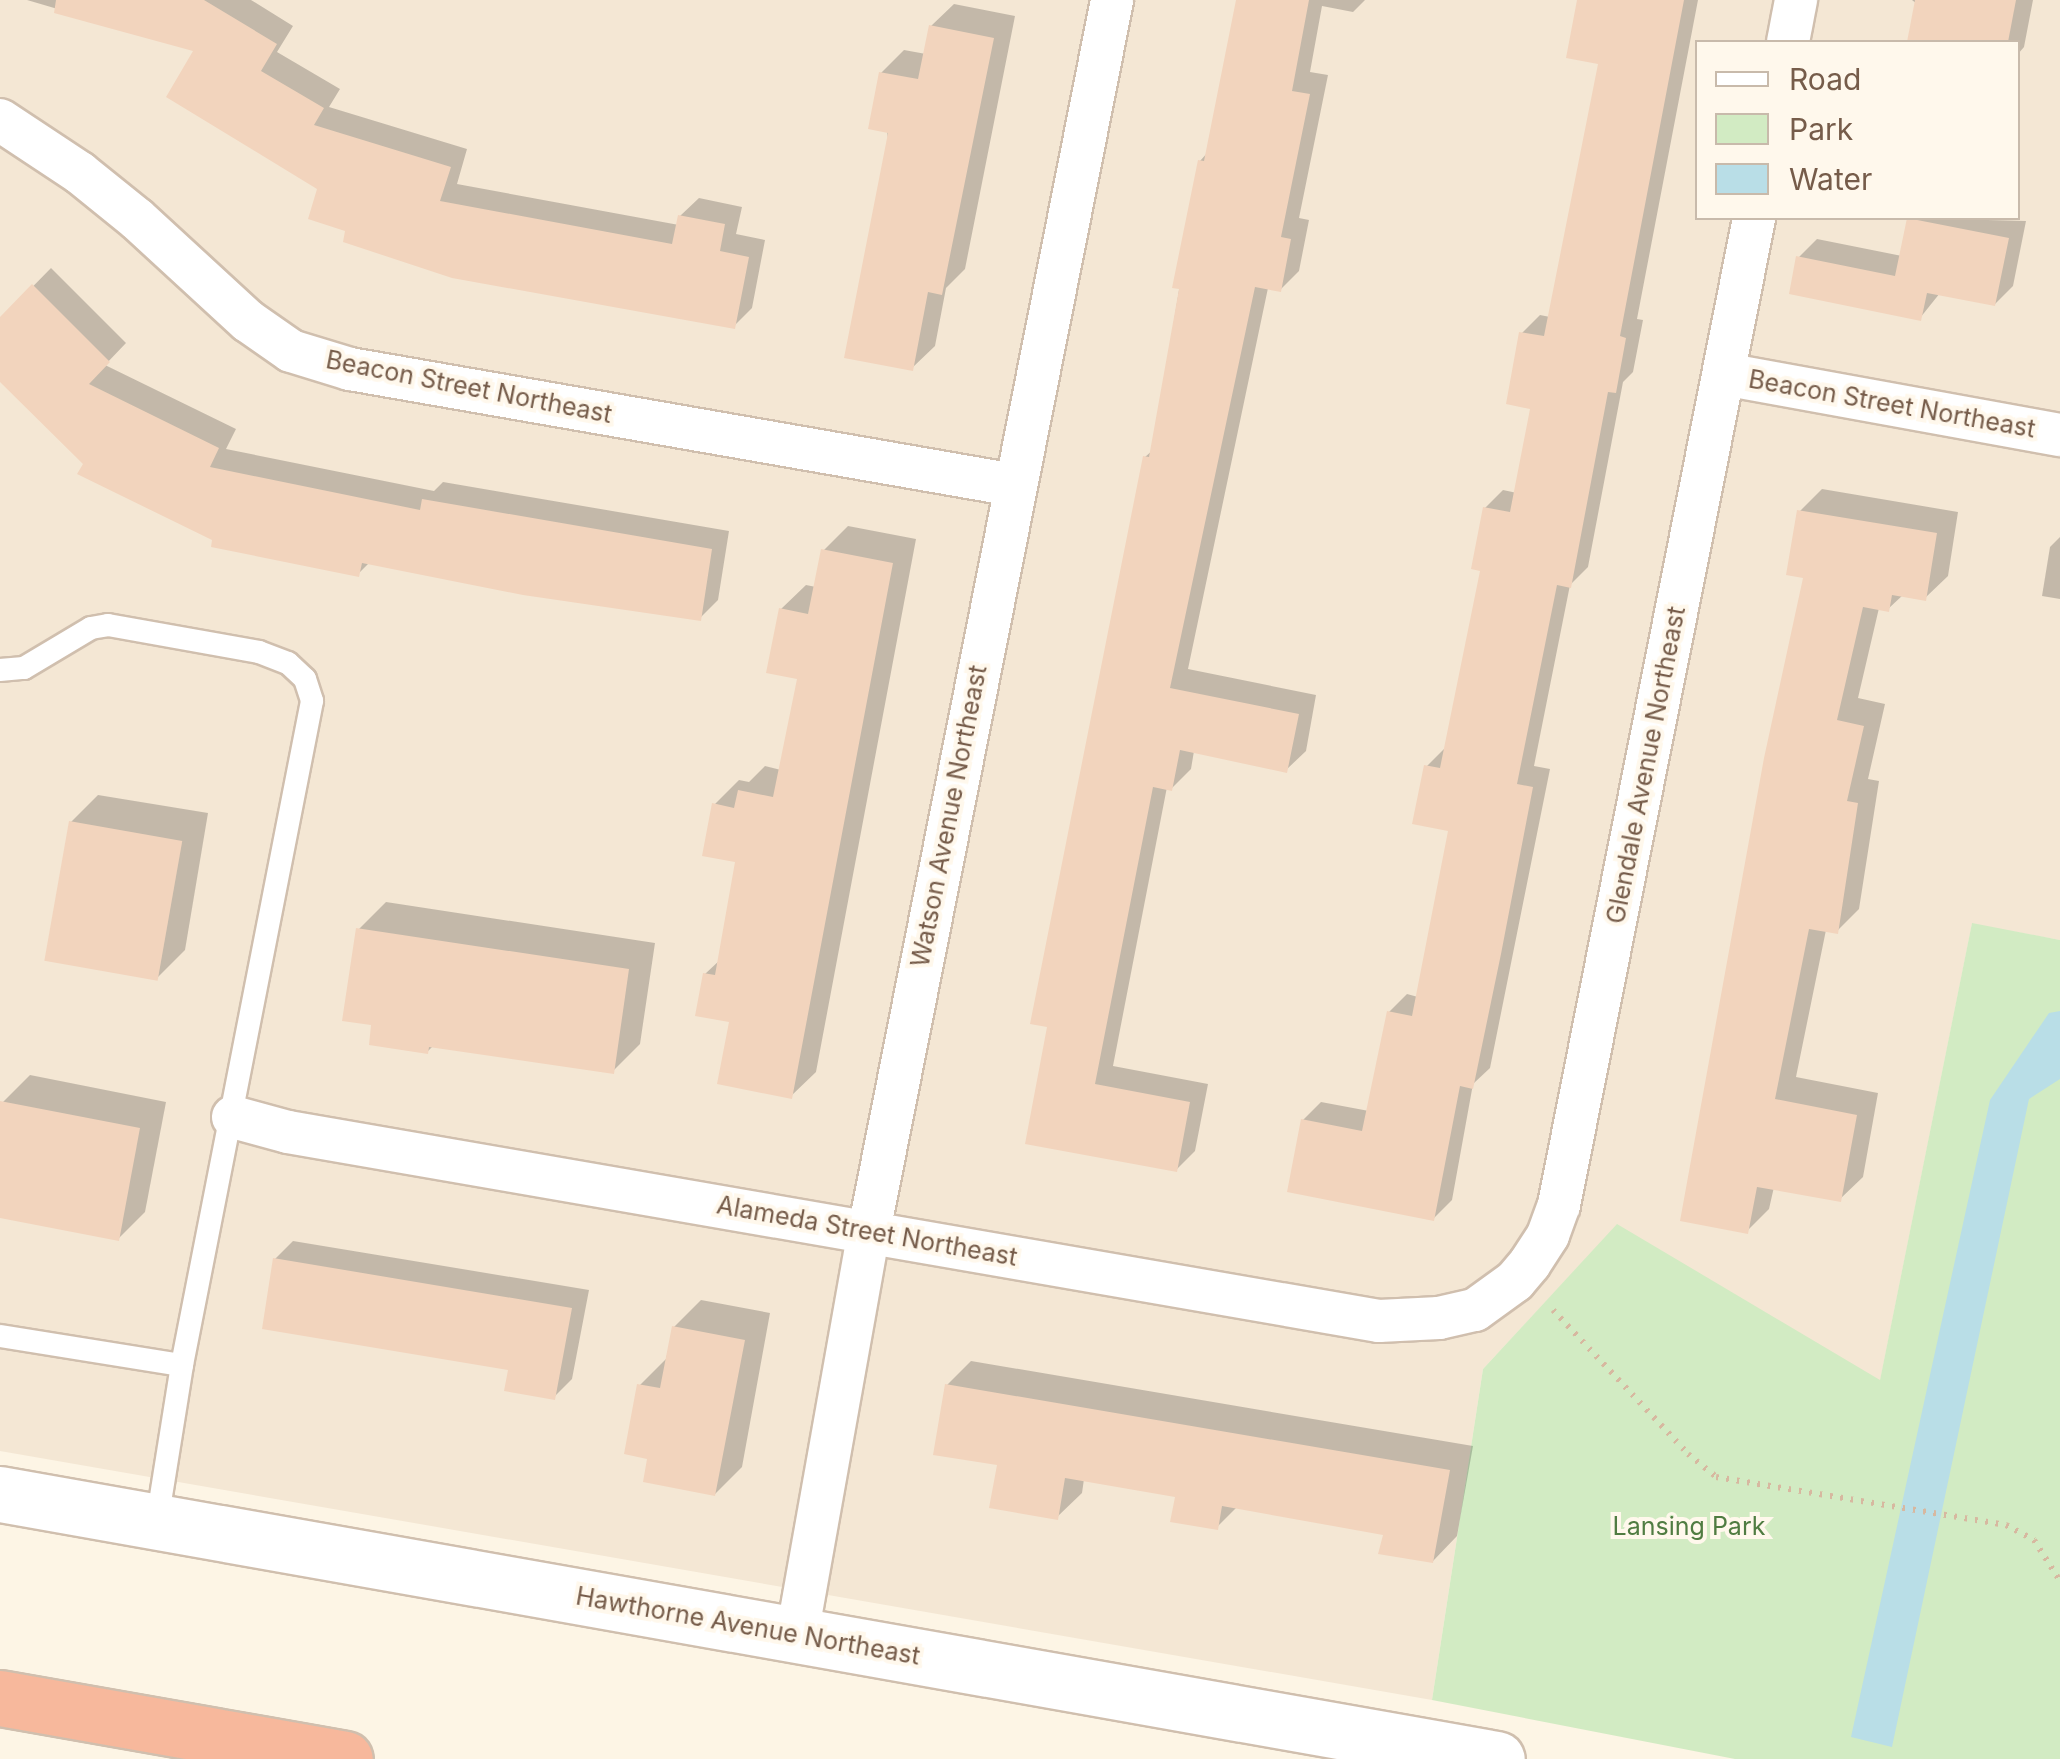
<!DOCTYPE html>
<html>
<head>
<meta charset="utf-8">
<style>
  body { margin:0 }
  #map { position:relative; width:2060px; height:1759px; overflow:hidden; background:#fdf5e5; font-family:Inter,sans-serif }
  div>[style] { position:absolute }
  .residential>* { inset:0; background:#f4e7d4 }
  .green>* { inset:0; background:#d2ebc3 }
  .water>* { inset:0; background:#b9dee7 }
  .shadow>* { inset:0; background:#0003 }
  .building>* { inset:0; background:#f2d4bd; transform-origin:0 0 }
  .path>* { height:6px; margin-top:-3px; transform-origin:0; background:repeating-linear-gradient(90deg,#d7b8a0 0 2.5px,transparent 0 10.5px) }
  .roads { filter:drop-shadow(2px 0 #d0bfae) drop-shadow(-2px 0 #d0bfae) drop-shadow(0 2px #d0bfae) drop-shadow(0 -2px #d0bfae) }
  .service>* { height:22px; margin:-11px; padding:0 11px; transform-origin:11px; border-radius:11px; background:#fff }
  .minor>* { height:42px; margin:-21px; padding:0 21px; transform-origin:21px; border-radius:21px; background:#fff }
  .secondary>* { height:55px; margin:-27.5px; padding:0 27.5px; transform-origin:27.5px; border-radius:27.5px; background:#fff }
  .motorway>* { height:55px; margin:-27.5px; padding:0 27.5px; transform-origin:27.5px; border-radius:27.5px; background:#f7b89c }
  span { translate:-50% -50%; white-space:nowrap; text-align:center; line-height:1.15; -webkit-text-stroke:8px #fff8ec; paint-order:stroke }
  .street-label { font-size:25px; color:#765c4a }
  .park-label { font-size:25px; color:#507c42 }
  .legend { position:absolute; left:1695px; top:40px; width:325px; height:180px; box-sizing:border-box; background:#fff8ec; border:2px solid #c8baab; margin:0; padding:12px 18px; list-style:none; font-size:30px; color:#765c4a }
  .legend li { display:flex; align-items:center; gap:20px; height:50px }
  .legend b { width:50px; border:2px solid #c8baab }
</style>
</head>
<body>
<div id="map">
  <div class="residential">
    <i style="clip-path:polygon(evenodd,0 0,2060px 0,2060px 940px,1972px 924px,1880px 1381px,1617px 1225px,1483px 1369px,1432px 1700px,0 1451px,0 0,1698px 42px,2018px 42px,2018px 218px,1698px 218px,1698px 42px)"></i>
  </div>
  <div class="green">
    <i style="clip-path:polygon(1972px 923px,2060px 940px,2060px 1759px,1735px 1759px,1432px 1700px,1483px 1369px,1617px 1224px,1880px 1380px)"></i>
  </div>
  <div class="water">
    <i style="clip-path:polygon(2060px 1011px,2060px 1079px,2029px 1099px,1892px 1747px,1851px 1737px,1990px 1100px,2049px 1013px)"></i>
  </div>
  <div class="shadow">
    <i style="clip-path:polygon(27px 0,251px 0,293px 26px,277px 52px,340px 89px,329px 107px,467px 149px,457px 184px,679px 225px,680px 216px,699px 198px,742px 207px,736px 234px,765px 240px,752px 308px,734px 326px,348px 229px,320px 188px,197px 50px)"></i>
    <i style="clip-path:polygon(1238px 0,1365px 0,1353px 12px,1322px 6px,1310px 72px,1328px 75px,1299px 218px,1309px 220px,1299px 271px,1280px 290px,1268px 288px,1188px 669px,1316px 695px,1306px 751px,1286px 770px,1194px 751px,1191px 769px,1172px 788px,1167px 787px,1113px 1066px,1208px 1084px,1195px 1151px,1176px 1170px,1028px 1142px,1145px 457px,1153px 450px,1200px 161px,1208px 152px)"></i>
    <i style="clip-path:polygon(1579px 0,1698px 0,1637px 319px,1643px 320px,1633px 372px,1623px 382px,1588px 567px,1570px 585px,1534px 766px,1550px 769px,1490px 1068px,1473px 1084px,1452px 1200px,1434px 1218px,1303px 1120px,1321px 1102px,1369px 1111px,1389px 1012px,1407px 994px,1418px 997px,1451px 829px,1427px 766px,1445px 748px,1483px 569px,1485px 508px,1503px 490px,1517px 493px,1533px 407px,1522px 333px,1540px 315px,1550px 317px,1601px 63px)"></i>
    <i style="clip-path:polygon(1912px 0,2033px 0,2024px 47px,2018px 54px,2018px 42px,1909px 42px,1917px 4px)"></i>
    <i style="clip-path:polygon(954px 4px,1015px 16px,965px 269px,946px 288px,935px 346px,912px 368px,881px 73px,904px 50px,926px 54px,931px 26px)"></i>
    <i style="clip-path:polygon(1911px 218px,2026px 221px,2013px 286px,1995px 304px,1940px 293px,1920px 318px,1799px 257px,1817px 239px,1902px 256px)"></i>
    <i style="clip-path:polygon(51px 268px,126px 343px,105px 365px,236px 429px,226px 449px,434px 491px,443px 482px,729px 531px,718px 600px,700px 618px,370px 562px,358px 574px,215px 539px,86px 463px,0 379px,0 320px)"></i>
    <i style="clip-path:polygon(1822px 489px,1958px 512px,1948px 576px,1925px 598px,1903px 595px,1888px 609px,1879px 608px,1858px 698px,1885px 704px,1868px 779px,1879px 781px,1859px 909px,1837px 931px,1826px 930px,1796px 1077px,1878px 1093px,1863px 1177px,1840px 1199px,1774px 1187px,1769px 1209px,1747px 1231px,1806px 576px,1800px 511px)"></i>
    <i style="clip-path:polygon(848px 526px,916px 539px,816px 1072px,791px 1096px,732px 1020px,705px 974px,721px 959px,738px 860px,714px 805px,739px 780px,749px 782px,765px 766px,781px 770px,800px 678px,781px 609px,806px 585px,816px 587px,824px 550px)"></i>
    <i style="clip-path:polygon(2060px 537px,2060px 599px,2042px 596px,2050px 547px)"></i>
    <i style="clip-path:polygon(98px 795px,208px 813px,185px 950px,158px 977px,71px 822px)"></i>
    <i style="clip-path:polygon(386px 902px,655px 943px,640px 1044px,613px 1071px,433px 1046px,427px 1052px,374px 1023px,359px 929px)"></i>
    <i style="clip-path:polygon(30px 1075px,166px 1102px,145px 1212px,118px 1239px,0 1216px,3px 1102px)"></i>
    <i style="clip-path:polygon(293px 1241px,589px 1290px,572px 1379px,554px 1397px,511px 1368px,275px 1259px)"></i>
    <i style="clip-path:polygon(701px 1300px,770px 1313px,742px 1467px,715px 1494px,650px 1457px,639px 1386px,666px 1359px,674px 1327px)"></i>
    <i style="clip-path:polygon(971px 1361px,1473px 1446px,1457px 1536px,1433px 1561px,1386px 1533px,1238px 1506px,1217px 1527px,1177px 1495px,1084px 1479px,1082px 1493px,1057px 1517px,1000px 1463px,947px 1385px)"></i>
  </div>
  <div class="building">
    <i style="clip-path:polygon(56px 0,204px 0,277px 44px,261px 71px,324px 108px,314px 125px,451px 167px,440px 201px,672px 244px,678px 215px,725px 224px,720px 251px,749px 257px,735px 329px,452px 278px,343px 242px,345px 231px,308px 219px,317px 189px,166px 97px,193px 51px,54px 13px)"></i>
    <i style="clip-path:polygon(1236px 0,1309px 0,1292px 91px,1310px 94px,1281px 237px,1291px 239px,1281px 292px,1255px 287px,1170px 688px,1299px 714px,1287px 773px,1180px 750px,1172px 791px,1153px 787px,1095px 1084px,1190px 1102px,1177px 1172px,1025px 1144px,1047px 1027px,1030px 1024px,1143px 456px,1149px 457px,1179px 289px,1172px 288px,1198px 160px,1204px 161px)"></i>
    <i style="clip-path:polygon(1577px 0,1684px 0,1620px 336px,1626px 338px,1616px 393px,1608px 392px,1571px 588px,1557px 585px,1517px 784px,1533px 787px,1501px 954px,1473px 1089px,1460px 1086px,1434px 1221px,1287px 1192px,1301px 1119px,1362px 1131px,1387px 1011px,1412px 1016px,1448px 831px,1412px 824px,1424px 765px,1440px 768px,1480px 571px,1471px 569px,1483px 507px,1510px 512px,1530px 409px,1506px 404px,1519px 332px,1544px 336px,1598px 64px,1566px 58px)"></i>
    <i style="clip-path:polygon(1915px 0,2016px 0,2008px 42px,1907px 42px)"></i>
    <i style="clip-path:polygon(929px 25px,994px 38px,942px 295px,928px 292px,913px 371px,844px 358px,888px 133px,868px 129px,879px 72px,918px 79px)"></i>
    <i style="clip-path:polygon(1907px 218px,2009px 238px,1995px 306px,1927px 293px,1921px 321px,1789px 294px,1796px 256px,1895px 276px)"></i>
    <i style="clip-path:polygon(32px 284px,110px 362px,89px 384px,219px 448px,210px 467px,420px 510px,422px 499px,712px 549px,701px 621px,523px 595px,362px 563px,359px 577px,211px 547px,212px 540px,77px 474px,83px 464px,0 382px,0 317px)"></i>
    <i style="clip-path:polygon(1797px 510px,1937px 533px,1926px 601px,1892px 595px,1889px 612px,1863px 607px,1837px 720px,1864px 726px,1847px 801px,1858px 803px,1838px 934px,1809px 929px,1775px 1099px,1857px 1115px,1841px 1202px,1757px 1187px,1748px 1234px,1680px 1221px,1764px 758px,1803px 578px,1786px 575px)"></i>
    <i style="clip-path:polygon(821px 549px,893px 563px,792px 1099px,717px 1084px,729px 1022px,695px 1016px,703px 973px,715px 975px,735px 862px,702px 856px,712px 803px,734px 808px,738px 790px,773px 797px,797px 679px,766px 673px,779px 608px,808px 614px)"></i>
    <i style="left:69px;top:821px;width:115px;height:142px;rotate:10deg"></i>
    <i style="clip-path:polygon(356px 928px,629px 969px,614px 1074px,429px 1047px,428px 1054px,369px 1045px,371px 1025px,342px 1021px)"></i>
    <i style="clip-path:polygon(0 1101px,140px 1128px,119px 1241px,0 1218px)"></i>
    <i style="clip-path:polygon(273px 1258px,572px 1308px,555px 1400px,504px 1391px,508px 1370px,262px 1329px)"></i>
    <i style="clip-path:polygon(672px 1326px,745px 1340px,715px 1496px,643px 1482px,647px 1459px,624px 1454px,637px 1384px,660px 1388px)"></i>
    <i style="clip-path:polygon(945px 1384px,1450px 1470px,1433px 1563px,1378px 1554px,1383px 1535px,1222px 1506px,1218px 1530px,1170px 1522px,1175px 1497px,1065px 1478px,1058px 1520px,989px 1508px,997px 1465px,933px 1455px)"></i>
  </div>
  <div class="path">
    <i style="left:1553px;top:1310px;width:197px;rotate:46.8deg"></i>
    <i style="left:1688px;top:1454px;width:36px;rotate:39deg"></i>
    <i style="left:1716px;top:1477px;width:294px;rotate:9.4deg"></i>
    <i style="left:2006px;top:1525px;width:32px;rotate:28deg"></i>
    <i style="left:2034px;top:1540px;width:49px;rotate:57.6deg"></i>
  </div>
  <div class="roads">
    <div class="service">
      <i style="left:0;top:670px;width:24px;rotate:-5deg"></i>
      <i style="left:24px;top:668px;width:78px;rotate:-30.8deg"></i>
      <i style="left:91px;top:628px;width:17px;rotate:-10deg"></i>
      <i style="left:108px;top:625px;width:153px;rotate:10.1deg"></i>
      <i style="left:259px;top:652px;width:31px;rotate:21deg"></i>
      <i style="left:288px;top:663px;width:23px;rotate:43deg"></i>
      <i style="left:305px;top:679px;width:23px;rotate:72deg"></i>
      <i style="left:312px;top:701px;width:677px;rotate:101.08deg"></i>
      <i style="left:182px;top:1365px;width:158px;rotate:99.1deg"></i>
      <i style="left:0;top:1336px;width:184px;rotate:9.1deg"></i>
    </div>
    <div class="minor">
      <i style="left:1788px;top:42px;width:43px;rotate:-79.2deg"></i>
      <i style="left:0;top:120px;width:96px;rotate:33.5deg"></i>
      <i style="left:80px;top:173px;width:73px;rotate:38.9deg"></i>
      <i style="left:137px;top:219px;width:151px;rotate:42.6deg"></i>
      <i style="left:248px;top:321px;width:52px;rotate:34.9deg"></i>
      <i style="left:291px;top:351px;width:62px;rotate:17deg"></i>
      <i style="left:350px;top:369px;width:674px;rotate:9.91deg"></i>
      <i style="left:1724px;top:374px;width:341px;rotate:10.3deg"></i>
      <i style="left:233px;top:1117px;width:57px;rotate:15.3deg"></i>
      <i style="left:288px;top:1132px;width:1107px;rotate:9.83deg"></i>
      <i style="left:1379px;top:1321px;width:60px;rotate:-2.9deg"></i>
      <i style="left:1439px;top:1318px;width:37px;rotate:-13deg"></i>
      <i style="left:1475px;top:1310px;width:49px;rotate:-35.9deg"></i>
      <i style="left:1515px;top:1281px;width:23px;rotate:-50deg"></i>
      <i style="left:1530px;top:1263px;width:33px;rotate:-57deg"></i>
      <i style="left:1548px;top:1235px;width:32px;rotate:-70deg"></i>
      <i style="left:1559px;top:1205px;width:1006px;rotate:-78.82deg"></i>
      <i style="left:797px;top:1635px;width:410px;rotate:-79.9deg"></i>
      <i style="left:869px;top:1231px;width:1255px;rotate:-78.83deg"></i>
    </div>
    <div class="secondary">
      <i style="left:0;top:1494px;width:1520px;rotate:10.04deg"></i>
    </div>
    <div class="motorway">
      <i style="left:0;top:1698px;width:350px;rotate:10deg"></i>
    </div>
  </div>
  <div class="street-label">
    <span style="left:469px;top:387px;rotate:11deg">Beacon Street Northeast</span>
    <span style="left:1892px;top:404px;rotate:10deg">Beacon Street Northeast</span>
    <span style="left:1646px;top:765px;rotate:-79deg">Glendale Avenue Northeast</span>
    <span style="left:949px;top:816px;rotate:-79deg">Watson Avenue Northeast</span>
    <span style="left:867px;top:1231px;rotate:10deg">Alameda Street Northeast</span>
    <span style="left:748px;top:1626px;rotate:10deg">Hawthorne Avenue Northeast</span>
  </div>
  <div class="park-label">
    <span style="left:1689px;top:1526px">Lansing Park</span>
  </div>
  <ul class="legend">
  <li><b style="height:12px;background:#fff"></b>Road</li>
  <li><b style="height:28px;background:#d2ebc3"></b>Park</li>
  <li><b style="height:28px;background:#b9dee7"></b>Water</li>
  </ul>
</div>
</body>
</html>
